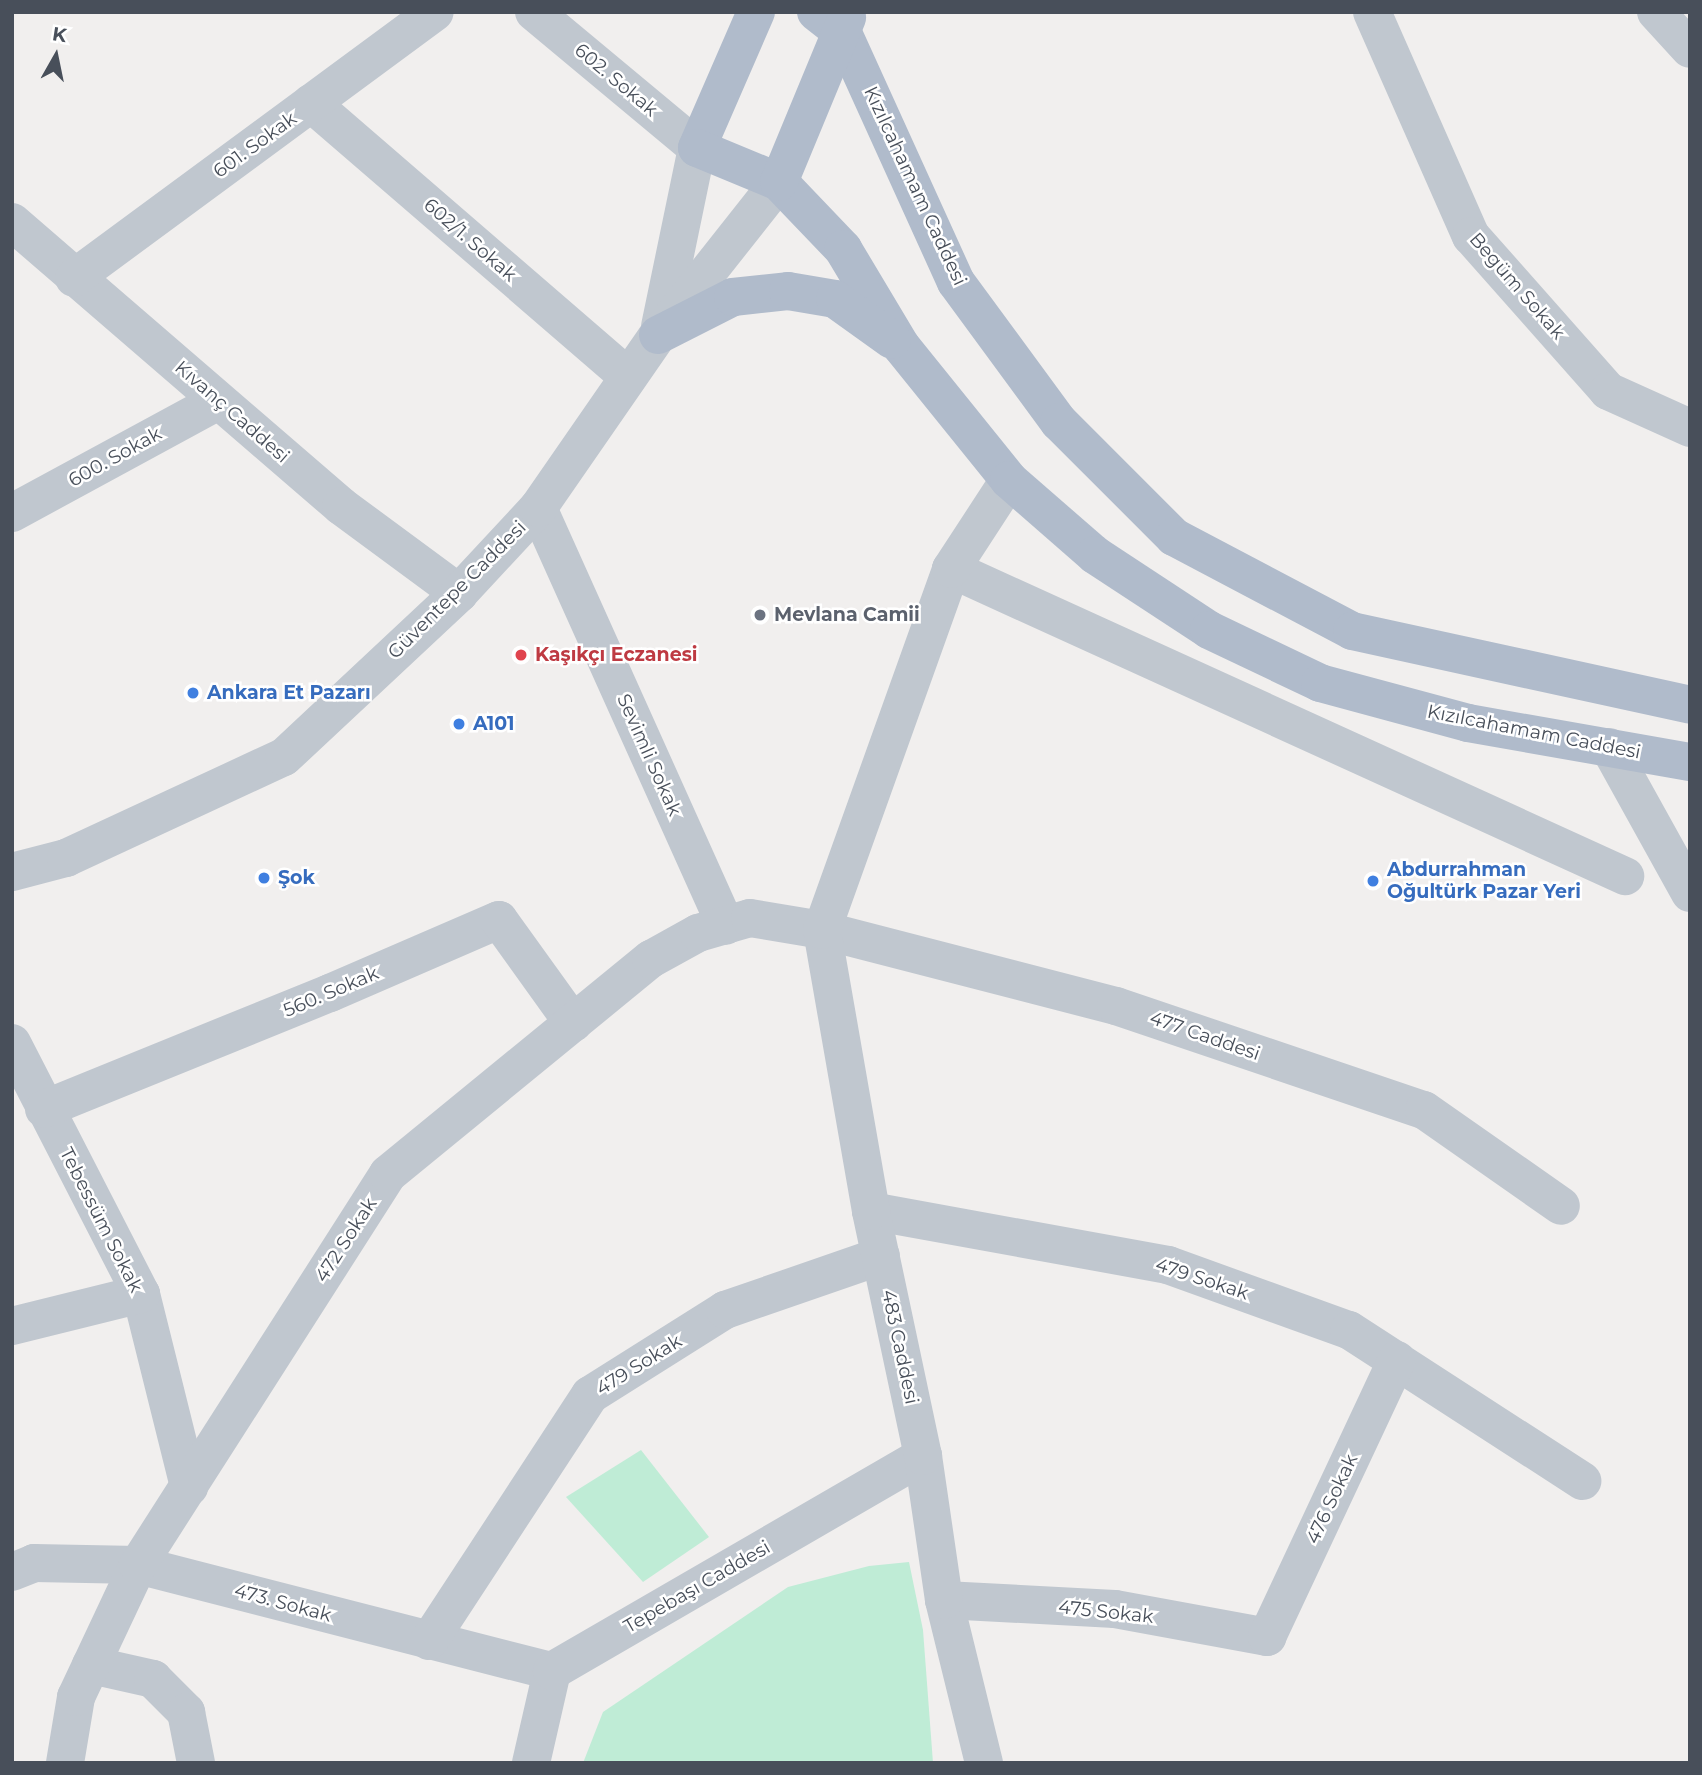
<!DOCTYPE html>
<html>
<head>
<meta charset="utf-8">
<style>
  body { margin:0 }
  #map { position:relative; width:1702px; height:1775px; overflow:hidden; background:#f1efee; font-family:Montserrat,sans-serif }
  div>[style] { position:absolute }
  .green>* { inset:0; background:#bfecd6 }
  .minor>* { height:38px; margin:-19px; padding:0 19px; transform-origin:19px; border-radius:19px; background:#c0c7cf }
  .major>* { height:38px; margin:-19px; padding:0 19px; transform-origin:19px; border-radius:19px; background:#b0bbcb }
  .dots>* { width:19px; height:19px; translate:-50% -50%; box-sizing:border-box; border:4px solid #fff; border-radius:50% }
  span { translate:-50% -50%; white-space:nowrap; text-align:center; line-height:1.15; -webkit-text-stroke:5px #fff; paint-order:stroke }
  .street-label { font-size:19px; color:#484f5a }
  .worship-label { font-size:19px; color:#5b616d; font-weight:700 }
  .left { translate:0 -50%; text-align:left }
  .health-label { font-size:19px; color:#be3a42; font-weight:700 }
  .shop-label { font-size:19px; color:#366cbe; font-weight:700 }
  .frame { position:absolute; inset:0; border:14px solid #484f5a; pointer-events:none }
  .north { position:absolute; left:21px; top:21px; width:70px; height:70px; -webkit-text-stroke:5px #fff; paint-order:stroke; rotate:9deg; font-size:19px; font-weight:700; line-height:28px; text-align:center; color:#484f5a }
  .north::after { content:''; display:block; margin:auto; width:24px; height:32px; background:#484f5a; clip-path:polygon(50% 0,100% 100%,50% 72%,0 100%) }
</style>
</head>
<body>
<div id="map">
  <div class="green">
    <i style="clip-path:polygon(641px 1450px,709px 1537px,643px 1582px,566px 1497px)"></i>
    <i style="clip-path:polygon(909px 1562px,923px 1630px,933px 1763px,583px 1763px,603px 1712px,788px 1587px,869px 1566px)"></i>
  </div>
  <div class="minor">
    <i style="left:534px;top:12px;width:212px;rotate:39.8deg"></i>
    <i style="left:697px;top:148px;width:182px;rotate:101.7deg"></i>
    <i style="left:1372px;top:12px;width:245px;rotate:66.2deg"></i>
    <i style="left:1471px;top:236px;width:207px;rotate:48.5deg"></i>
    <i style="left:1608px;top:391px;width:90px;rotate:24.3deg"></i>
    <i style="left:1656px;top:12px;width:50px;rotate:47.4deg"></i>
    <i style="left:311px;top:103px;width:419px;rotate:40.8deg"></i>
    <i style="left:12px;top:222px;width:435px;rotate:40.8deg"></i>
    <i style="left:341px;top:506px;width:147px;rotate:36.4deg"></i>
    <i style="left:74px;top:278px;width:448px;rotate:-36.4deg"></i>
    <i style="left:538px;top:508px;width:458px;rotate:65.8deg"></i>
    <i style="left:12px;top:513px;width:234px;rotate:-28.5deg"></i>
    <i style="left:951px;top:569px;width:741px;rotate:24.49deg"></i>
    <i style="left:1609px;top:747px;width:167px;rotate:61deg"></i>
    <i style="left:12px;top:872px;width:56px;rotate:-14.5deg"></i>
    <i style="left:66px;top:858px;width:240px;rotate:-24.9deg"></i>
    <i style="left:284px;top:757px;width:240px;rotate:-43.1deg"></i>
    <i style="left:459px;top:593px;width:116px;rotate:-47.1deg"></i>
    <i style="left:538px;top:508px;width:211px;rotate:-55.3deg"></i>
    <i style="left:658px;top:335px;width:195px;rotate:-51.7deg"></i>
    <i style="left:12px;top:1043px;width:282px;rotate:62.8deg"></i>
    <i style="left:141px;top:1294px;width:199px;rotate:76deg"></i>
    <i style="left:44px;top:1109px;width:309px;rotate:-22.1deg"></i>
    <i style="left:330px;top:993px;width:184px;rotate:-23.4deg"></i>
    <i style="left:499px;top:920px;width:127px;rotate:54.3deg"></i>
    <i style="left:871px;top:1211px;width:302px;rotate:10.3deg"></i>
    <i style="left:1168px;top:1265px;width:192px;rotate:19.8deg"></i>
    <i style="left:1349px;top:1330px;width:278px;rotate:32.9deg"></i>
    <i style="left:12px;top:1326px;width:133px;rotate:-13.9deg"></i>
    <i style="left:12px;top:1572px;width:24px;rotate:-22deg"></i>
    <i style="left:34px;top:1563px;width:104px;rotate:1.1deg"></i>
    <i style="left:138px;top:1565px;width:427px;rotate:14.4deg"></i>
    <i style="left:944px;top:1600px;width:171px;rotate:3deg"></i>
    <i style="left:1115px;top:1609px;width:155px;rotate:10.4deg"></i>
    <i style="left:1267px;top:1637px;width:306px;rotate:-64.9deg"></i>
    <i style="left:429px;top:1641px;width:294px;rotate:-56.8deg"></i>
    <i style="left:590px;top:1395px;width:160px;rotate:-32.2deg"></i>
    <i style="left:725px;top:1310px;width:165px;rotate:-19.1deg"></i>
    <i style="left:91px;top:1665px;width:64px;rotate:12.7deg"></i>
    <i style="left:153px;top:1679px;width:47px;rotate:45deg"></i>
    <i style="left:186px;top:1712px;width:52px;rotate:78.9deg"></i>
    <i style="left:65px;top:1763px;width:67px;rotate:-80.5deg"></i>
    <i style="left:76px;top:1697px;width:146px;rotate:-64.8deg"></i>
    <i style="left:138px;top:1565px;width:464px;rotate:-57.4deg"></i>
    <i style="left:388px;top:1174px;width:340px;rotate:-39.3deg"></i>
    <i style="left:651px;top:959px;width:54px;rotate:-29deg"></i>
    <i style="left:698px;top:933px;width:54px;rotate:-16.1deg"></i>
    <i style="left:750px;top:918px;width:73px;rotate:9.5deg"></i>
    <i style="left:822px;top:930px;width:304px;rotate:14.5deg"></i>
    <i style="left:1116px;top:1006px;width:325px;rotate:18.7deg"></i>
    <i style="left:1424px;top:1110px;width:167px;rotate:35deg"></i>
    <i style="left:531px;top:1763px;width:94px;rotate:-77.1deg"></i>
    <i style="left:552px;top:1671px;width:429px;rotate:-30.1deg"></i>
    <i style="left:984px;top:1763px;width:168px;rotate:-103.8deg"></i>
    <i style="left:944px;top:1600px;width:146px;rotate:-98.3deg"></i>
    <i style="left:923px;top:1456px;width:250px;rotate:-102deg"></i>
    <i style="left:871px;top:1211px;width:285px;rotate:-99.9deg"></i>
    <i style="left:822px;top:930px;width:383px;rotate:-70.3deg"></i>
    <i style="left:951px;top:569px;width:106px;rotate:-56.9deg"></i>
  </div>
  <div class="major">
    <i style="left:756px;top:12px;width:148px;rotate:113.5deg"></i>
    <i style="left:697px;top:148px;width:89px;rotate:22.5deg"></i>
    <i style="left:779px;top:182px;width:93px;rotate:46.3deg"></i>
    <i style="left:843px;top:249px;width:113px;rotate:59.1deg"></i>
    <i style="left:901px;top:346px;width:172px;rotate:51.1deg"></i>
    <i style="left:1009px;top:480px;width:114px;rotate:41.1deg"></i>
    <i style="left:1095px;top:555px;width:136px;rotate:33.3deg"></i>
    <i style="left:1209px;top:630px;width:123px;rotate:25.5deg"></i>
    <i style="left:1320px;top:683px;width:153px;rotate:15.1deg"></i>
    <i style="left:1468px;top:723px;width:225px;rotate:10deg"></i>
    <i style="left:816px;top:12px;width:34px;rotate:38deg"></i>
    <i style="left:843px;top:33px;width:273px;rotate:65.6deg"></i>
    <i style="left:956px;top:282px;width:174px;rotate:53.7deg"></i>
    <i style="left:1059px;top:422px;width:163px;rotate:45deg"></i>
    <i style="left:1174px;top:537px;width:201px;rotate:27.8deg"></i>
    <i style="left:1352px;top:631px;width:346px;rotate:12.3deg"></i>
    <i style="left:779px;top:182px;width:178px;rotate:-67.5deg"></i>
    <i style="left:658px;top:335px;width:84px;rotate:-26.9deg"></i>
    <i style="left:733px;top:297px;width:55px;rotate:-6.2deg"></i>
    <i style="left:788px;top:291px;width:48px;rotate:9.7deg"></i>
    <i style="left:835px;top:299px;width:70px;rotate:35.7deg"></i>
  </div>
  <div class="dots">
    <i style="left:760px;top:615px;background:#6b7280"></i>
    <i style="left:521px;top:655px;background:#e0444e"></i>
    <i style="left:193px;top:693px;background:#3f7fe0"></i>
    <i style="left:459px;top:724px;background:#3f7fe0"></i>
    <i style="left:264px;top:878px;background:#3f7fe0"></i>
    <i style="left:1373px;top:881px;background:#3f7fe0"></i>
  </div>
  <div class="street-label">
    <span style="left:616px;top:80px;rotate:40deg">602. Sokak</span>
    <span style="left:255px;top:145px;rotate:-36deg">601. Sokak</span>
    <span style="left:915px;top:186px;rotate:65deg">Kızılcahamam Caddesi</span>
    <span style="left:470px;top:240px;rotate:41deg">602/1. Sokak</span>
    <span style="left:1517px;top:286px;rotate:49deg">Begüm Sokak</span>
    <span style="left:232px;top:412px;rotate:41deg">Kıvanç Caddesi</span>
    <span style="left:115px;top:457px;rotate:-29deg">600. Sokak</span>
    <span style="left:457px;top:590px;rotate:-45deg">Güventepe Caddesi</span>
    <span style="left:1534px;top:732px;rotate:11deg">Kızılcahamam Caddesi</span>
    <span style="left:649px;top:755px;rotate:66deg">Sevimli Sokak</span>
    <span style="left:331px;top:992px;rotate:-23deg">560. Sokak</span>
    <span style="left:1205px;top:1036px;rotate:19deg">477 Caddesi</span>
    <span style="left:101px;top:1220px;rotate:63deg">Tebessüm Sokak</span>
    <span style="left:346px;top:1240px;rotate:-57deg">472 Sokak</span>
    <span style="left:1202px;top:1279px;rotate:18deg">479 Sokak</span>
    <span style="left:900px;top:1347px;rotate:78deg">483 Caddesi</span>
    <span style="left:639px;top:1365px;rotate:-32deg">479 Sokak</span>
    <span style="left:1332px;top:1499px;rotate:-65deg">476 Sokak</span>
    <span style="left:697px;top:1587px;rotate:-30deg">Tepebaşı Caddesi</span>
    <span style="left:283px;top:1603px;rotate:15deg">473. Sokak</span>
    <span style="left:1106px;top:1612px;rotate:6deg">475 Sokak</span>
  </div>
  <div class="worship-label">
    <span class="left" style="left:774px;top:615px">Mevlana Camii</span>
  </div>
  <div class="health-label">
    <span class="left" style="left:535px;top:655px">Kaşıkçı Eczanesi</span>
  </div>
  <div class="shop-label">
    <span class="left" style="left:207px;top:693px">Ankara Et Pazarı</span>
    <span class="left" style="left:473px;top:724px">A101</span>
    <span class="left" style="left:1387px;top:881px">Abdurrahman<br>Oğultürk Pazar Yeri</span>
    <span class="left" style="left:278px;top:878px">Şok</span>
  </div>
  <div class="frame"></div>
  <div class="north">K</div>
</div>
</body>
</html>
